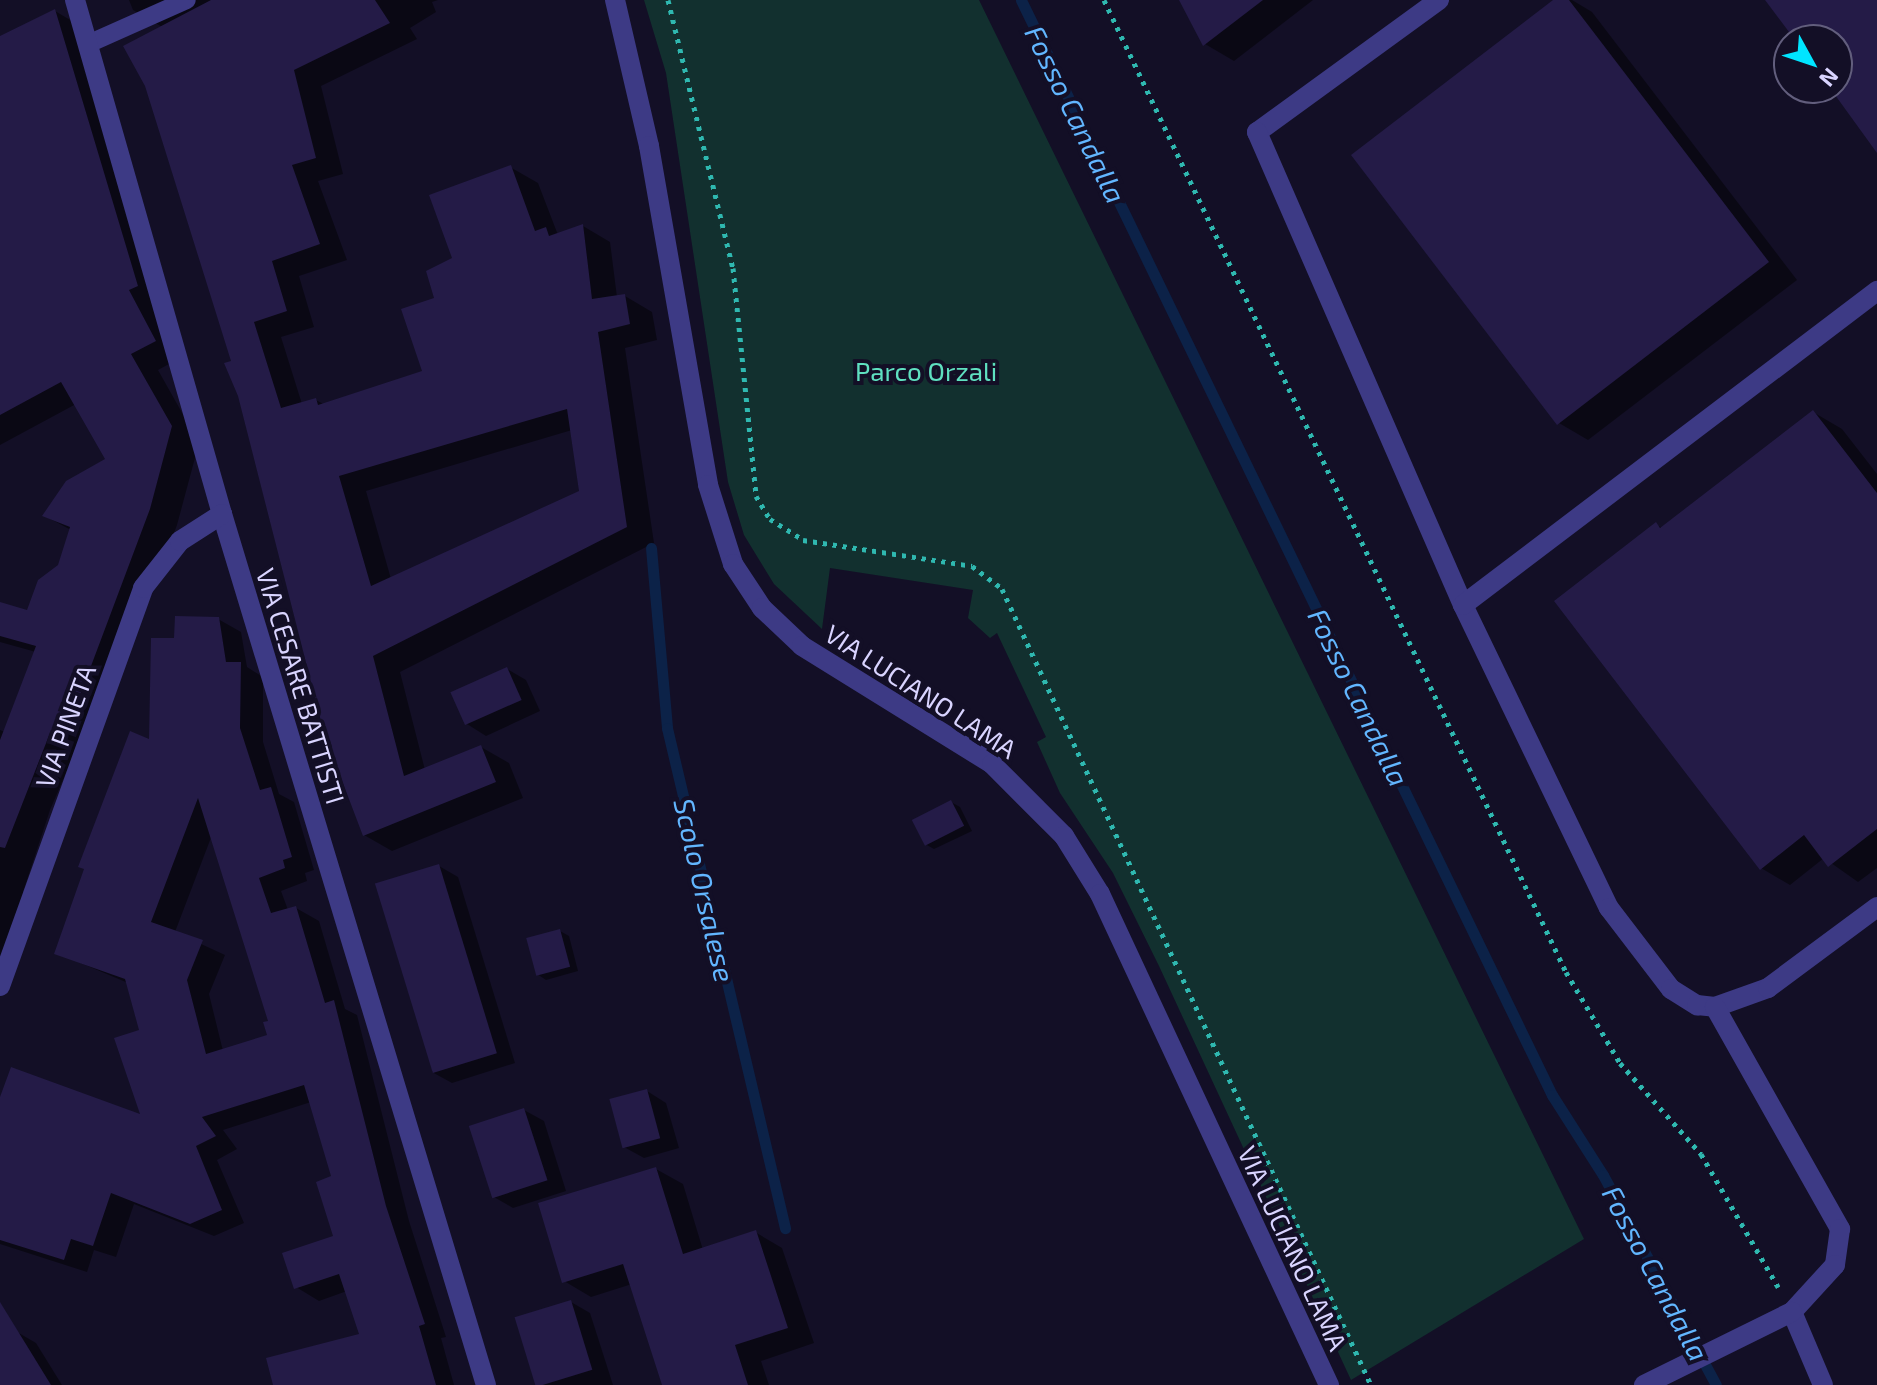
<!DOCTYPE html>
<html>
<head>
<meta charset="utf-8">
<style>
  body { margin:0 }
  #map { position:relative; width:1877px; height:1385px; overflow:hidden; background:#130f26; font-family:"Exo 2",sans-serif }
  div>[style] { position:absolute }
  .green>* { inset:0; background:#12302f }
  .shadow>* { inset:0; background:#0007 }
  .stream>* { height:11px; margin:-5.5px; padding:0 5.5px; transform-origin:5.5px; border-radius:5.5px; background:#0c2248 }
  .building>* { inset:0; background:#241b47; transform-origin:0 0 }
  .path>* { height:5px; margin-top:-2.5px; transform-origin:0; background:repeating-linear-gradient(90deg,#2fb8b0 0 4px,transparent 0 10px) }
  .service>* { height:18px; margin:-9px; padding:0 9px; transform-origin:9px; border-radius:9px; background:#3d3a85 }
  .minor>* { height:20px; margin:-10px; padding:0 10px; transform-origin:10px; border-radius:10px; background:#3d3a85 }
  .tertiary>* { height:20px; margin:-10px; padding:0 10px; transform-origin:10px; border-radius:10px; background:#3d3a85 }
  span { translate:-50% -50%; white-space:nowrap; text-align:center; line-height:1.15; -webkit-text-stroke:8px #130f26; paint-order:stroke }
  .park-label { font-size:26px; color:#5fe0c0 }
  .street-label { font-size:26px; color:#d9d4ff }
  .water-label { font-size:28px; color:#62b6ff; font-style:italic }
  .north { position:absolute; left:1773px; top:24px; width:80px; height:80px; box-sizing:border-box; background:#130f26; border:2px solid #625e7d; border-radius:50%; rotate:130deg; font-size:22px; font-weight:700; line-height:32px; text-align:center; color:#d9d4ff }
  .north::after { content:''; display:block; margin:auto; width:28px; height:36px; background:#00e5ff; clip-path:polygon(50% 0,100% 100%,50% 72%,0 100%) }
</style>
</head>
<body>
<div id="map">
  <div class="green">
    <i style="clip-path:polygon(644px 0,979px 0,1584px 1239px,1351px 1380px,1159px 966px,1113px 873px,1060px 793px,1037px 742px,1046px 737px,997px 633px,990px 638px,968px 618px,973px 590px,830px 568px,822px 629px,774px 584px,744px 535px,728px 482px,666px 73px)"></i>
  </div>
  <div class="shadow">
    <i style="clip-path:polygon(evenodd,129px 0,438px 0,432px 2px,436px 12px,410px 28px,417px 39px,321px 86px,343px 174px,318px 181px,347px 260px,299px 276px,314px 327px,281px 337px,302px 404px,316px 400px,325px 405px,425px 372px,436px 300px,510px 167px,538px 183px,558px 235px,583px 226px,610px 242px,617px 297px,625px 296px,652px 312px,657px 340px,625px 348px,654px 543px,400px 672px,425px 770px,481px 747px,509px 763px,523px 798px,392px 851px,364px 835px,234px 362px,164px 28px,133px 10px,129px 0,572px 430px,582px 493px,391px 579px,366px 491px,572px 430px)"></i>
    <i style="clip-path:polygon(1181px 0,1313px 0,1234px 61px,1205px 44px)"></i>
    <i style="clip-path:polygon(1557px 0,1572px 0,1592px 12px,1797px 280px,1588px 440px,1559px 423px)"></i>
    <i style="clip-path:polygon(55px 11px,82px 27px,182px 357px,158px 370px,199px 443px,177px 525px,92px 752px,77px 747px,50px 810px,23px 892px,30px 897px,0 974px,0 730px,5px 732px,36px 652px,0 642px,0 604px,28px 613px,60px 566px,71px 530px,45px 516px,107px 460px,76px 404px,0 445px,0 38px)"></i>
    <i style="clip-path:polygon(1813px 412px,1842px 429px,1877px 474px,1877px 868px,1858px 882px,1824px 858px,1790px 885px,1761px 868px,1656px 525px,1663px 528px)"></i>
    <i style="clip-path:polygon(evenodd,218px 619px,241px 632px,247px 667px,263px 677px,263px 742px,279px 794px,294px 802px,314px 870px,305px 873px,307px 881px,281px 891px,288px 910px,296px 908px,319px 921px,345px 1009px,357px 1015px,409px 1221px,446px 1337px,441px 1338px,454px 1385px,276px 1385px,361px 1335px,347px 1291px,319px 1301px,296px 1287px,335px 1237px,333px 1178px,311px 1102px,223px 1130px,237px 1149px,217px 1160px,244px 1223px,214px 1236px,134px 1204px,116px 1257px,94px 1250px,87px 1272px,0 1244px,0 1103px,143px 1117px,141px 1031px,128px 983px,57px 953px,151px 742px,176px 640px,218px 619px,212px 835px,270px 1022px,269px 1036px,223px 1051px,209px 994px,225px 955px,175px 932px,212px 835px)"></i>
    <i style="clip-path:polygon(507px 669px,526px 680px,540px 711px,486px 736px,467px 724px)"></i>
    <i style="clip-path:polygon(951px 802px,960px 807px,972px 831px,934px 849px,925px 844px)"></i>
    <i style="clip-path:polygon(439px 866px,458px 877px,515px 1063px,452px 1083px,432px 1072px)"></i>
    <i style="clip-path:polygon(560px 931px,569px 936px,578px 971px,546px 980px,537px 974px)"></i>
    <i style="clip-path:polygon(647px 1091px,666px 1103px,679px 1148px,644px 1158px,624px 1147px)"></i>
    <i style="clip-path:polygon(524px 1110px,544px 1121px,566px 1191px,513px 1208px,494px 1197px)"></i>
    <i style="clip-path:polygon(656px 1169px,683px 1184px,703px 1250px,755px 1232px,782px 1248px,814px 1343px,761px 1361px,769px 1385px,668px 1385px,632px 1284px,591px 1297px,564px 1281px)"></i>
    <i style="clip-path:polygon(571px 1302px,590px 1313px,613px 1385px,536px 1385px,516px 1318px)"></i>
    <i style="clip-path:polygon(17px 1332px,36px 1343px,62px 1385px,0 1385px,0 1343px)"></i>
  </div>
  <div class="stream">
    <i style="left:1021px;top:0;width:1217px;rotate:64.13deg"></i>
    <i style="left:1552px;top:1095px;width:95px;rotate:57.5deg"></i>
    <i style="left:1603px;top:1175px;width:238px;rotate:61.7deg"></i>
    <i style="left:651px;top:548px;width:181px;rotate:84.9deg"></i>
    <i style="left:667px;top:728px;width:514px;rotate:76.72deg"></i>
  </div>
  <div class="building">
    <i style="clip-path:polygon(evenodd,211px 0,375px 0,390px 23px,294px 70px,316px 158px,292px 165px,320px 244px,272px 261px,287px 311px,254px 322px,281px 408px,316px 398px,318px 405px,422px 371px,401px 309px,434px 298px,426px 271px,452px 258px,429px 195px,511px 165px,535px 231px,546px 227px,549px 236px,583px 224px,592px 299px,625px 294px,630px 324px,598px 332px,627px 527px,373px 656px,404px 776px,481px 745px,496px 782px,363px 836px,324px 733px,238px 396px,224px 363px,231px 361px,145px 86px,123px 46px,211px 0,567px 409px,579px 491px,371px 586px,339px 476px,567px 409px)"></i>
    <i style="clip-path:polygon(1179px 0,1263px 0,1203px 46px)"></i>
    <i style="clip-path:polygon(1553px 0,1569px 0,1769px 262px,1557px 425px,1351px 155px)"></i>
    <i style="clip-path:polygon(1765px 0,1877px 0,1877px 153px,1830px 88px,1837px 88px,1837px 40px,1795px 40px)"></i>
    <i style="clip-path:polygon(55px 9px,138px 286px,129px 290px,156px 341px,131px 354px,172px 426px,150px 509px,64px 738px,50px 733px,5px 848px,0 847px,0 740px,36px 646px,0 636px,0 602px,27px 610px,38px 580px,58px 565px,70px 527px,42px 516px,66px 481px,105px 459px,61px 382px,0 415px,0 36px)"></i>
    <i style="clip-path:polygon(1813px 410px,1877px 493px,1877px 829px,1828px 867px,1804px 835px,1760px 870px,1554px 601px,1656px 522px,1660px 528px)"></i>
    <i style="clip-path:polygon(evenodd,175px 616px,219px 617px,226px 662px,241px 662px,240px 728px,260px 790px,271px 787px,292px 857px,283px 860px,285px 868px,259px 878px,271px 913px,296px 906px,325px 1003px,334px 1000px,386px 1206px,425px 1324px,419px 1326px,436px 1385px,273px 1385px,266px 1358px,359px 1334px,339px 1274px,294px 1289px,282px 1253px,333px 1236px,316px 1182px,331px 1176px,304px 1085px,202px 1117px,216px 1136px,196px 1146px,222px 1210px,190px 1224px,111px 1193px,93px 1246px,71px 1239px,64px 1260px,0 1240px,0 1097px,11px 1067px,140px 1114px,114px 1038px,139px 1030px,125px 979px,54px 954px,84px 869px,78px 867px,130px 731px,149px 739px,151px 638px,174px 638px,175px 616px,198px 798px,268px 1021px,263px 1022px,267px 1035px,206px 1054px,187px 980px,203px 940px,151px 922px,198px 798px)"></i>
    <i style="left:507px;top:667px;width:36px;height:62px;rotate:66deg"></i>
    <i style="left:951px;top:800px;width:29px;height:44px;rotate:63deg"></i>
    <i style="left:439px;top:864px;width:198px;height:67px;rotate:73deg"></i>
    <i style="left:560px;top:929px;width:39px;height:35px;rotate:75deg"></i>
    <i style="left:647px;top:1089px;width:51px;height:39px;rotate:75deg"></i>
    <i style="left:524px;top:1108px;width:76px;height:58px;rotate:72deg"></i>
    <i style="clip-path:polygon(656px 1167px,683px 1254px,756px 1230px,788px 1328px,735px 1345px,748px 1385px,662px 1385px,623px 1264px,562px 1283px,538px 1203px)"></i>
    <i style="left:571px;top:1300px;width:73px;height:59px;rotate:73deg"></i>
    <i style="clip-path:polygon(0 1302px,51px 1385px,0 1385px)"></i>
  </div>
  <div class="path">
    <i style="left:668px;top:0;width:276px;rotate:76.4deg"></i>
    <i style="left:733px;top:268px;width:229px;rotate:84.2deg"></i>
    <i style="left:756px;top:496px;width:27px;rotate:59deg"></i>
    <i style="left:770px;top:519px;width:39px;rotate:32deg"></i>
    <i style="left:803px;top:540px;width:171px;rotate:8.7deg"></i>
    <i style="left:972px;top:566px;width:38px;rotate:37deg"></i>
    <i style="left:1002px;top:589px;width:877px;rotate:65.13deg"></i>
    <i style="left:1104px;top:0;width:1076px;rotate:64.58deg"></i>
    <i style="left:1566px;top:972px;width:106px;rotate:59.3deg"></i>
    <i style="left:1620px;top:1063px;width:122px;rotate:48.3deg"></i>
    <i style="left:1701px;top:1154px;width:154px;rotate:59.9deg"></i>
  </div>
  <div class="service">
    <i style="left:88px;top:44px;width:108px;rotate:-24deg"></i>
  </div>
  <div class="minor">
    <i style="left:615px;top:0;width:150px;rotate:76.9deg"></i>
    <i style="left:649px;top:146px;width:344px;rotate:80.1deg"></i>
    <i style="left:708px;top:485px;width:83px;rotate:72.4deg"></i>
    <i style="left:733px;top:564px;width:53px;rotate:56.6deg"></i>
    <i style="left:762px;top:608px;width:55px;rotate:43.5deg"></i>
    <i style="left:802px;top:646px;width:224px;rotate:31.8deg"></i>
    <i style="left:992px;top:764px;width:102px;rotate:45deg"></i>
    <i style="left:1064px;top:836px;width:68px;rotate:58.2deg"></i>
    <i style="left:1100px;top:894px;width:542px;rotate:65deg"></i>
    <i style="left:1439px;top:0;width:225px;rotate:144deg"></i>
    <i style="left:1257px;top:132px;width:516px;rotate:66.47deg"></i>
    <i style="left:1463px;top:605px;width:336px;rotate:64.3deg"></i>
    <i style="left:1609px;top:908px;width:102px;rotate:52.6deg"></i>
    <i style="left:1671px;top:989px;width:31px;rotate:32deg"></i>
    <i style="left:1697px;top:1005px;width:18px;rotate:6deg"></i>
    <i style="left:1715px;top:1007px;width:56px;rotate:-19.7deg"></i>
    <i style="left:1768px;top:988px;width:136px;rotate:-36.6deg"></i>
    <i style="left:1463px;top:605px;width:520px;rotate:-37.18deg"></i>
    <i style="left:1715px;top:1007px;width:255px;rotate:60.6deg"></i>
    <i style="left:1840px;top:1229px;width:36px;rotate:98deg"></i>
    <i style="left:1835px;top:1265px;width:64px;rotate:132.5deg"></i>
    <i style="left:1792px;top:1312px;width:79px;rotate:67deg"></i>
    <i style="left:1644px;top:1385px;width:165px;rotate:-26.3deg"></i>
  </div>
  <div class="tertiary">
    <i style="left:75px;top:0;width:535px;rotate:74.04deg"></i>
    <i style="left:222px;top:514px;width:910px;rotate:73.14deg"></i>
    <i style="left:0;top:986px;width:423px;rotate:-70.2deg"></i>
    <i style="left:143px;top:588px;width:60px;rotate:-51.8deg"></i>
    <i style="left:180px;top:541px;width:50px;rotate:-32.7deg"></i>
  </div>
  <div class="park-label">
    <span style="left:926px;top:371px">Parco Orzali</span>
  </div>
  <div class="street-label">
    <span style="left:301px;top:686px;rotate:73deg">VIA CESARE BATTISTI</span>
    <span style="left:921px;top:691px;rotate:33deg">VIA LUCIANO LAMA</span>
    <span style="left:65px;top:726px;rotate:-70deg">VIA PINETA</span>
    <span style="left:1293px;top:1248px;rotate:65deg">VIA LUCIANO LAMA</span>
  </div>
  <div class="water-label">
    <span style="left:1076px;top:114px;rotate:64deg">Fosso Candalla</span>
    <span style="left:1359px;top:697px;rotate:64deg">Fosso Candalla</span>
    <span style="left:705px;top:890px;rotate:77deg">Scolo Orsalese</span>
    <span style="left:1656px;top:1273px;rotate:62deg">Fosso Candalla</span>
  </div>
  <div class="north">N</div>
</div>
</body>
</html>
